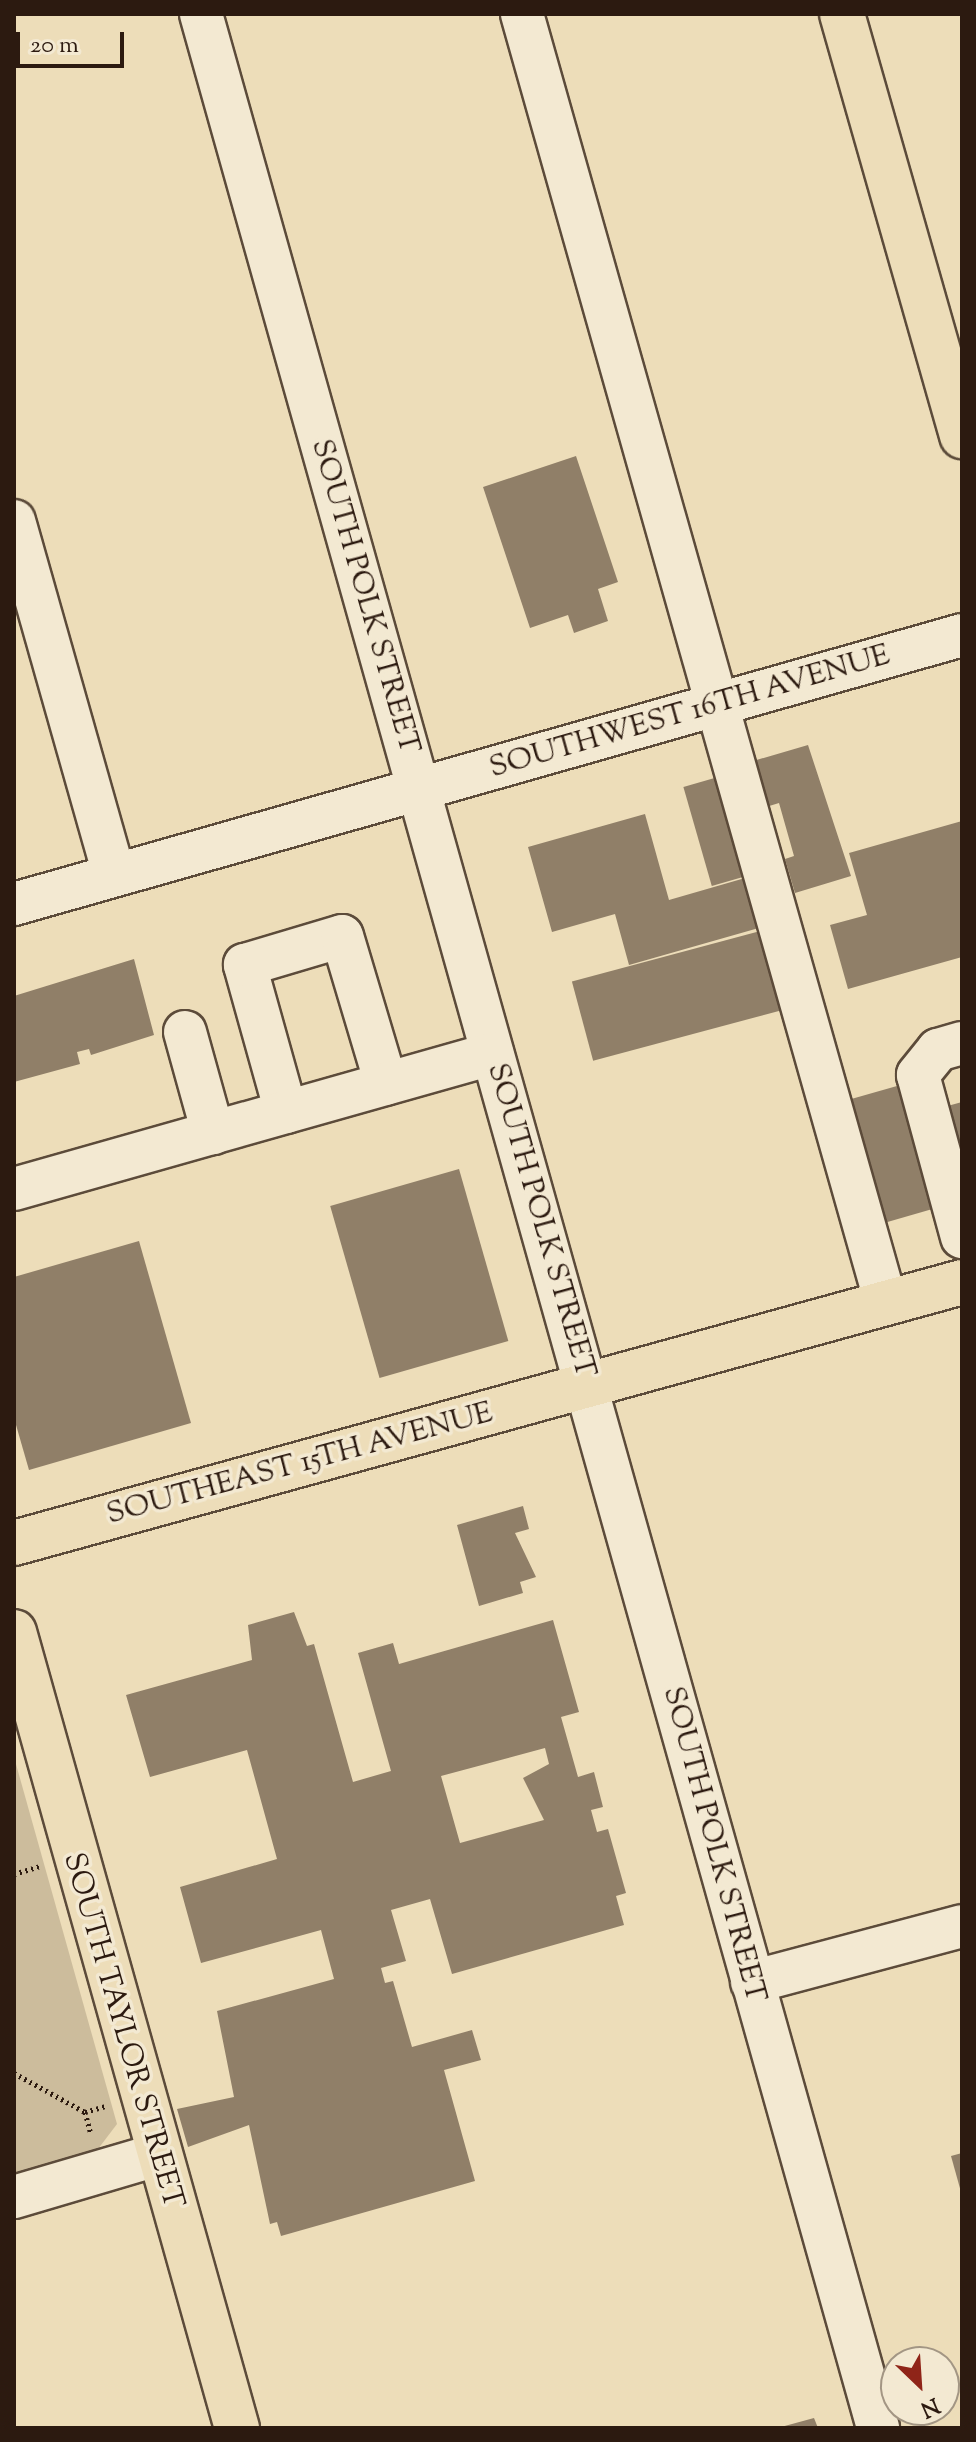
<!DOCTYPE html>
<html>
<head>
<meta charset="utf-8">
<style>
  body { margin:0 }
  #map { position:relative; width:976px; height:2442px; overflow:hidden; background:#edddb9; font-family:"Sorts Mill Goudy",serif }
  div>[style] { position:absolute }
  .green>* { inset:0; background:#ccbc9c }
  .building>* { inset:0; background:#907f68; transform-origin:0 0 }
  .path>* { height:5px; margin-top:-2.5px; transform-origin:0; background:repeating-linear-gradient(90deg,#2c1a10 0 2px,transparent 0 6px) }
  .roads { filter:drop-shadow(2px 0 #5c4b3a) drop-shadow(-2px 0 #5c4b3a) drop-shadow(0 2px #5c4b3a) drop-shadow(0 -2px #5c4b3a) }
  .minor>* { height:42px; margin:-21px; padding:0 21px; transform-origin:21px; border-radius:21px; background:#f3e9d2 }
  .major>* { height:44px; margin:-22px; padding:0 22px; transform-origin:22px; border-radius:22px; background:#edddb9 }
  span { translate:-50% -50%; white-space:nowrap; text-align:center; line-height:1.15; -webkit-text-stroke:7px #f3e9d2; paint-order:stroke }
  .street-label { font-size:30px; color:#2c1a10 }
  .frame { position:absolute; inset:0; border:16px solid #2c1a10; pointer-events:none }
  .north { position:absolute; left:880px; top:2346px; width:80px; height:80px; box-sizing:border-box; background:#f3e9d2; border:2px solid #a39684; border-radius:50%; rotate:155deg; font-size:22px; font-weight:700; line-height:32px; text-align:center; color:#2c1a10 }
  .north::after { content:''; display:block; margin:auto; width:28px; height:36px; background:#8f2418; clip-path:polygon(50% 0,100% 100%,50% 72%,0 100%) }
  .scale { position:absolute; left:16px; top:32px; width:108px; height:36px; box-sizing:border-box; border:4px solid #2c1a10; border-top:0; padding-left:10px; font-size:24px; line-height:28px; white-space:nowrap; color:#2c1a10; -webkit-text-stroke:6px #f3e9d2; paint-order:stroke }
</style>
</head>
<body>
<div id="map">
  <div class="green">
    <i style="clip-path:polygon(14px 1757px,117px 2124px,95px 2153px,14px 2176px)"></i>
  </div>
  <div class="building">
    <i style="clip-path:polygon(576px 456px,618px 582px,598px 589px,608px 621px,574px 633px,568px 615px,530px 628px,483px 487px)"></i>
    <i style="clip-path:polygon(808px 745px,851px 876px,795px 893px,785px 859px,794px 856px,779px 803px,766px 807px,753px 761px)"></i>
    <i style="left:718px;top:777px;width:103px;height:36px;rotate:74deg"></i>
    <i style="clip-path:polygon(645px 814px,669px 900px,752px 876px,766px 926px,629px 965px,615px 914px,552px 932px,528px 847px)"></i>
    <i style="clip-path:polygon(962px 821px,962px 957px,848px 989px,830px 925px,867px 915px,849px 853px)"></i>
    <i style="left:768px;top:929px;width:82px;height:203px;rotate:75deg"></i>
    <i style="clip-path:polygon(134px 959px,154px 1035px,91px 1055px,89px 1049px,77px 1052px,80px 1064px,14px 1082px,14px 996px)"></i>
    <i style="left:911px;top:1082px;width:128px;height:63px;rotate:74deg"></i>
    <i style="clip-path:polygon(962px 1102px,962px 1205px,933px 1110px)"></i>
    <i style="left:459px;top:1169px;width:179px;height:134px;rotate:74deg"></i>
    <i style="clip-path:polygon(139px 1241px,191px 1423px,29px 1470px,14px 1418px,14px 1277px)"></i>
    <i style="clip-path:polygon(523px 1506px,529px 1529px,515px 1533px,536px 1577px,520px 1582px,523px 1593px,479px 1606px,457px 1525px)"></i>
    <i style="clip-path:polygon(evenodd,294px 1612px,307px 1646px,314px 1644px,353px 1782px,391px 1771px,358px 1653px,393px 1643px,399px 1664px,553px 1620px,579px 1712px,561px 1717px,578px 1777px,594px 1772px,603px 1807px,591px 1810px,597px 1832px,608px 1829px,626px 1893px,616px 1896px,624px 1925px,452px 1974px,430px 1899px,391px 1910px,406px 1961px,381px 1968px,385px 1983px,393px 1981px,412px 2047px,472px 2030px,481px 2060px,444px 2070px,475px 2181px,281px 2236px,277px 2222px,270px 2224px,249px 2125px,188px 2147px,177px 2109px,234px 2097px,217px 2011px,334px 1979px,321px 1930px,201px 1963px,180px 1887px,277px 1859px,247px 1750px,150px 1777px,126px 1695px,252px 1660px,248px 1625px,294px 1612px,545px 1748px,549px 1764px,523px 1778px,544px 1820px,460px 1843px,441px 1776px,545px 1748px)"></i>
    <i style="clip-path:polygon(962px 2153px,962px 2192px,961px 2192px,951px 2156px)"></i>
    <i style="clip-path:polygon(814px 2418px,818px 2428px,781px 2428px,781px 2427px)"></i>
  </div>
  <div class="path">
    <i style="left:14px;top:1874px;width:27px;rotate:-17deg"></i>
    <i style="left:14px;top:2073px;width:81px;rotate:28.8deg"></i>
    <i style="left:85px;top:2112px;width:22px;rotate:-16deg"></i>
    <i style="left:85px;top:2112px;width:23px;rotate:75deg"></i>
  </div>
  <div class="roads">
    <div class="minor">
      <i style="left:201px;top:14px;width:2507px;rotate:74.33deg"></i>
      <i style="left:522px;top:14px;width:1339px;rotate:74.23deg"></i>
      <i style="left:14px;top:521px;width:367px;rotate:74.2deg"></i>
      <i style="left:14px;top:904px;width:985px;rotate:-15.84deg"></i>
      <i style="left:185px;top:1032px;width:105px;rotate:74.5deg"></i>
      <i style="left:962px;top:1043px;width:25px;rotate:164deg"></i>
      <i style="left:938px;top:1050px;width:32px;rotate:129deg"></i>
      <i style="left:918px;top:1075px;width:168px;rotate:74.8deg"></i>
      <i style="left:286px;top:1112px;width:153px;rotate:-105.6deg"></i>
      <i style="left:245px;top:965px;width:101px;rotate:-16.6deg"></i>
      <i style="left:342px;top:936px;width:154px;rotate:73.4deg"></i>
      <i style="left:14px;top:1189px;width:497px;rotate:-15.8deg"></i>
      <i style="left:752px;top:1982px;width:217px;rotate:-14.9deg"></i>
      <i style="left:14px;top:2197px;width:149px;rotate:-16.4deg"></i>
    </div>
    <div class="major">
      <i style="left:842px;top:14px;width:439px;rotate:74.1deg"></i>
      <i style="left:14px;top:1543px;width:983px;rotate:-15.39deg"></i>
      <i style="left:14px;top:1632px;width:827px;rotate:74.35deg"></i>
    </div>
  </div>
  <div class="street-label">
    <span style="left:364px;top:597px;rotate:74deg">SOUTH POLK STREET</span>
    <span style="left:690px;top:713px;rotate:-16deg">SOUTHWEST 16TH AVENUE</span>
    <span style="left:540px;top:1221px;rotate:74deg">SOUTH POLK STREET</span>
    <span style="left:300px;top:1465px;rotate:-15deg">SOUTHEAST 15TH AVENUE</span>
    <span style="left:713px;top:1845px;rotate:75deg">SOUTH POLK STREET</span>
    <span style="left:122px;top:2031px;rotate:74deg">SOUTH TAYLOR STREET</span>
  </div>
  <div class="frame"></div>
  <div class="north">N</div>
  <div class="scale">20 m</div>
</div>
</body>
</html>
